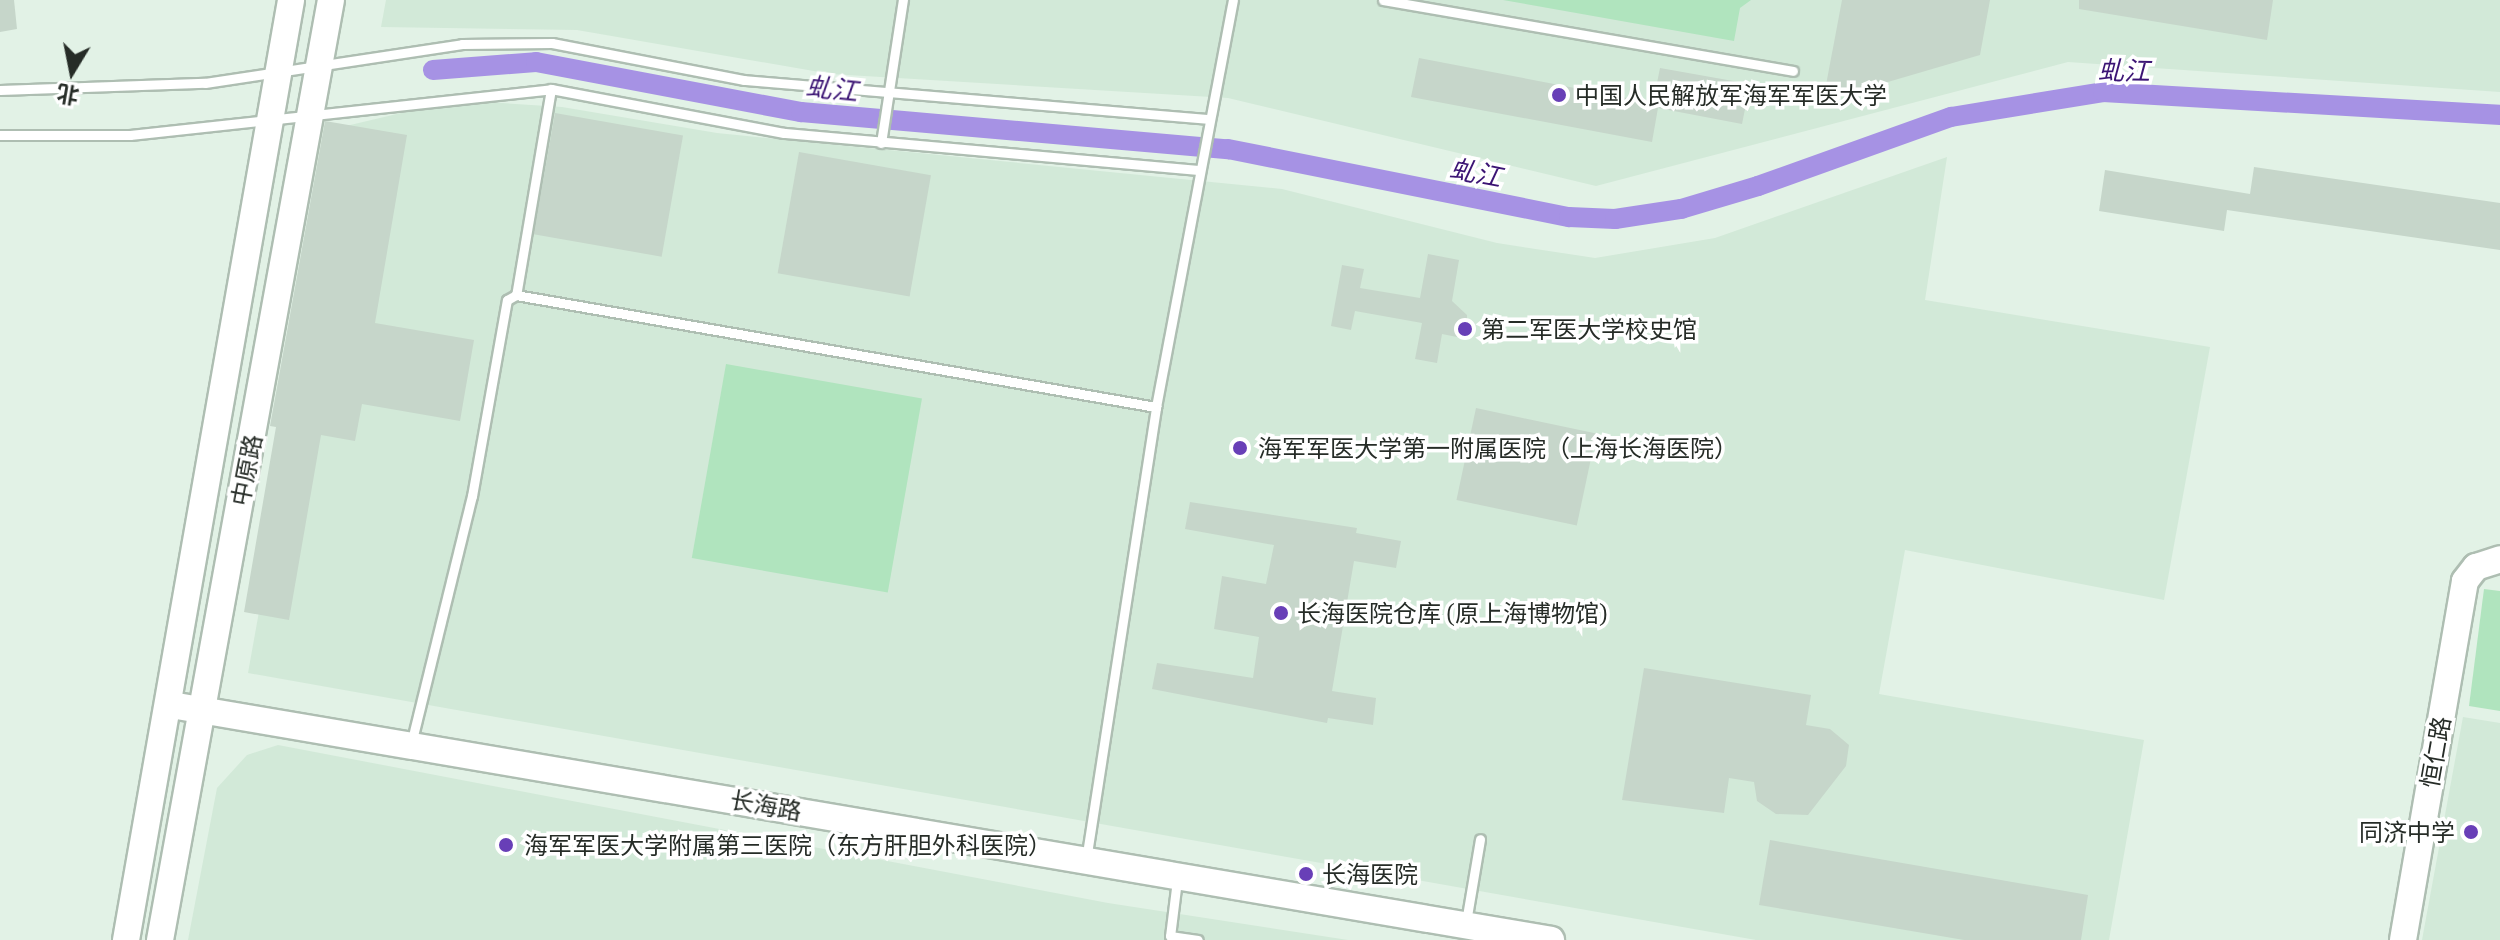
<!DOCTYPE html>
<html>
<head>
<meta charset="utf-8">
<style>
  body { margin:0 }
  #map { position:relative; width:2500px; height:940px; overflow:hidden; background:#e2f2e6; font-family:"Exo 2","Noto Sans SC",sans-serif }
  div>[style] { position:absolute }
  .built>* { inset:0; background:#d2e9d8 }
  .green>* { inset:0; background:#b0e4be; transform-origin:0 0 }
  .canal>* { height:20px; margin:-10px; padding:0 10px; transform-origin:10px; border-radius:10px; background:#a692e4 }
  .building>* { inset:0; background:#c6d6ca; transform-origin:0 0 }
  .roads { filter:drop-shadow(2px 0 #aebeb2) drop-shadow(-2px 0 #aebeb2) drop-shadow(0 2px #aebeb2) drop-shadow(0 -2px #aebeb2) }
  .lane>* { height:9px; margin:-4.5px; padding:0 4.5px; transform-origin:4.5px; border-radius:4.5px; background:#fff }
  .secondary>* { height:26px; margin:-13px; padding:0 13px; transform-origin:13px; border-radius:13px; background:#fff }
  .dots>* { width:22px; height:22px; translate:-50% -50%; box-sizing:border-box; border:4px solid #fff; border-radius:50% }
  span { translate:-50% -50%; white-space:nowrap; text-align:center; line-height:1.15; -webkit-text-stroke:7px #fff; paint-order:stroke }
  .poi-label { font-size:24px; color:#262c27 }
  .left { translate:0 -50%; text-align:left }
  .right { translate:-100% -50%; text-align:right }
  .street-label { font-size:24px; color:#262c27 }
  .water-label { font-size:26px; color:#3b1474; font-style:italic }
  .north { position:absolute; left:32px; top:32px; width:80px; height:80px; -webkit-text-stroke:6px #fff; paint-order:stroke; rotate:190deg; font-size:22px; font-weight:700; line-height:32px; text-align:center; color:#262c27 }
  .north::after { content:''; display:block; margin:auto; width:28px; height:36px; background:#262c27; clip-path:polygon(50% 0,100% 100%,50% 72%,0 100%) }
</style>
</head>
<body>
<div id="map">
  <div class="built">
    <i style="clip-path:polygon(386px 0,2500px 0,2500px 92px,2068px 62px,1596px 186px,1228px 98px,831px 74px,577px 30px,381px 27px)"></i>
    <i style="clip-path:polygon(456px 100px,562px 107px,717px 133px,1282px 189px,1497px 243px,1595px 258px,1715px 238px,1947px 157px,1925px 300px,2210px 347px,2164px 600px,1905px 550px,1879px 694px,2144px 740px,2109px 940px,1756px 940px,248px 673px,346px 126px)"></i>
    <i style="clip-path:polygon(2463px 717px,2500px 723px,2500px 940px,2422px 940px)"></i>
    <i style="clip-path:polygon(278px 745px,1108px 903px,1348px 940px,188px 940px,217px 788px,247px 755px)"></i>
  </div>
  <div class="green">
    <i style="clip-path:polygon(1503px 0,1751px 0,1740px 8px,1734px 41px)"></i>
    <i style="left:726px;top:364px;width:199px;height:197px;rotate:10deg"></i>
    <i style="clip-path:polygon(2484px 589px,2500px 591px,2500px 711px,2469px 706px)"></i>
  </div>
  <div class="canal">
    <i style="left:433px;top:70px;width:103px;rotate:-4.4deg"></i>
    <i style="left:536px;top:62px;width:270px;rotate:10.7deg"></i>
    <i style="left:801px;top:112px;width:429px;rotate:5deg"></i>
    <i style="left:1228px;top:149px;width:348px;rotate:11.3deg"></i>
    <i style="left:1569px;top:217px;width:46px;rotate:2.5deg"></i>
    <i style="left:1615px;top:219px;width:67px;rotate:-8.6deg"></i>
    <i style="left:1681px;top:209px;width:80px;rotate:-16.6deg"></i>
    <i style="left:1758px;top:186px;width:205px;rotate:-19.7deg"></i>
    <i style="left:1951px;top:117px;width:154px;rotate:-9.3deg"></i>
    <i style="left:2103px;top:92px;width:398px;rotate:3.3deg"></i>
  </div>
  <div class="building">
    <i style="clip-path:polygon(0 0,14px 0,17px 29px,0 32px)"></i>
    <i style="clip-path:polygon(1842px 0,1990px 0,1980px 55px,1823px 101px)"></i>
    <i style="clip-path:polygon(2079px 0,2273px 0,2267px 40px,2079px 9px)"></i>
    <i style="clip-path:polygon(1419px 58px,1653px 103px,1660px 68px,1750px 84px,1742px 124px,1658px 108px,1652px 142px,1411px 97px)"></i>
    <i style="left:555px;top:113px;width:130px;height:123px;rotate:10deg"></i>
    <i style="clip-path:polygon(325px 121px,407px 135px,375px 323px,474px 340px,460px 421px,362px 404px,355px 441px,321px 435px,289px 620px,244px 612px,276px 427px,270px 426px)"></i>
    <i style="left:799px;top:152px;width:134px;height:123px;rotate:10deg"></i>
    <i style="clip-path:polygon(2254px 167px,2500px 203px,2500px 250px,2227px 210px,2224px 231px,2099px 211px,2105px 170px,2250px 194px)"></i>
    <i style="clip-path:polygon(1428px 254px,1459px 260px,1452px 301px,1467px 315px,1467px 328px,1457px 337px,1442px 334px,1437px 363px,1415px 359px,1422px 323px,1355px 311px,1351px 330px,1331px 326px,1342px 265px,1364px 269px,1360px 288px,1420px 298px)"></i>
    <i style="left:1476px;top:408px;width:123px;height:94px;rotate:12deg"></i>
    <i style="clip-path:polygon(1190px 502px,1357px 528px,1356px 533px,1401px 541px,1396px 568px,1354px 561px,1332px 691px,1376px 698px,1373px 725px,1328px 718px,1327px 723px,1152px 689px,1157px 663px,1253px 678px,1259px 637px,1214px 629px,1222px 576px,1266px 584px,1274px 545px,1185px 529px)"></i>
    <i style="clip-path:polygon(1644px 668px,1811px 695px,1806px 725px,1830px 729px,1849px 745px,1846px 766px,1808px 815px,1776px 814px,1757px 801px,1754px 782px,1729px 778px,1724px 813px,1622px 800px)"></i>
    <i style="clip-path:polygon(1770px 840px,2088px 895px,2081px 940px,1964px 940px,1759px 905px)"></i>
  </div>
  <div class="roads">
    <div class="lane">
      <i style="left:1383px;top:0;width:416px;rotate:9.8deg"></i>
      <i style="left:551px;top:89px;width:209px;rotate:99.6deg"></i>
      <i style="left:516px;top:295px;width:650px;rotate:9.93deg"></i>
      <i style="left:0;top:90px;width:205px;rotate:-2deg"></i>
      <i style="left:205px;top:83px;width:260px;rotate:-8.6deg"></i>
      <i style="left:462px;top:44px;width:90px;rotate:-0.6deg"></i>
      <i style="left:552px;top:43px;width:196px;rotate:10.9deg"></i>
      <i style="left:744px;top:80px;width:466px;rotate:4.8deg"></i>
      <i style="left:0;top:135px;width:130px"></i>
      <i style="left:130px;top:135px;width:424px;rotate:-6.2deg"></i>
      <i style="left:551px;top:89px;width:237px;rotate:10.7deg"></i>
      <i style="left:784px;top:133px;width:417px;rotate:5.1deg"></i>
      <i style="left:881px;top:143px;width:145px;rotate:-81.3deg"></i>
      <i style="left:411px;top:744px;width:255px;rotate:-76.2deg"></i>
      <i style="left:472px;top:496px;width:199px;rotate:-79.9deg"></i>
      <i style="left:507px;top:300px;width:10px;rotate:-29deg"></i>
      <i style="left:1086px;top:860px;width:458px;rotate:-81.2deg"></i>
      <i style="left:1156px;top:407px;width:414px;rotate:-79.3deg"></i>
      <i style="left:1177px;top:880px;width:56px;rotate:97.1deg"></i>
      <i style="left:1170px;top:936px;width:28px;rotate:8deg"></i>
      <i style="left:1466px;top:922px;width:84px;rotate:-80.4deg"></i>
    </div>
    <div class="secondary">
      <i style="left:171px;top:705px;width:1400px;rotate:9.66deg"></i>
      <i style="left:126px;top:940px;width:954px;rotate:-80.04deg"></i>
      <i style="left:160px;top:940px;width:955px;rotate:-79.69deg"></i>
      <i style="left:2403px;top:940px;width:364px;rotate:-80.2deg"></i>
      <i style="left:2465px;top:581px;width:18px;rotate:-52deg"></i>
      <i style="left:2476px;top:567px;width:25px;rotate:-18deg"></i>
    </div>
  </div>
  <div class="dots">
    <i style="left:1559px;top:95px;background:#683fb7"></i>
    <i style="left:1465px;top:329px;background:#683fb7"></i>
    <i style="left:1240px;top:448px;background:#683fb7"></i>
    <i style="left:1281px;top:613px;background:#683fb7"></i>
    <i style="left:2471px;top:832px;background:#683fb7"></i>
    <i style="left:506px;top:845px;background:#683fb7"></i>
    <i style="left:1306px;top:874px;background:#683fb7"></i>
  </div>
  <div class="poi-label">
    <span class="left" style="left:1575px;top:95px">中国人民解放军海军军医大学</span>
    <span class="left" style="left:1481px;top:329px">第二军医大学校史馆</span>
    <span class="left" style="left:1258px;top:448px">海军军医大学第一附属医院（上海长海医院）</span>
    <span class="left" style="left:1297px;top:613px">长海医院仓库 (原上海博物馆)</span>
    <span class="right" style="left:2455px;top:832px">同济中学</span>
    <span class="left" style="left:524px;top:845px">海军军医大学附属第三医院（东方肝胆外科医院）</span>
    <span class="left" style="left:1322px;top:874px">长海医院</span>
  </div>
  <div class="street-label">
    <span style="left:246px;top:470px;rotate:-79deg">中原路</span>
    <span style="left:2435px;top:752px;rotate:-80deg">恒仁路</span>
    <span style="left:766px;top:805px;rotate:10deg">长海路</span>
  </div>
  <div class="water-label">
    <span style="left:2124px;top:70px;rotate:1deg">虬江</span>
    <span style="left:832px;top:88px;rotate:6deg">虬江</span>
    <span style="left:1476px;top:172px;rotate:11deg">虬江</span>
  </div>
  <div class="north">北</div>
</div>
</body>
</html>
